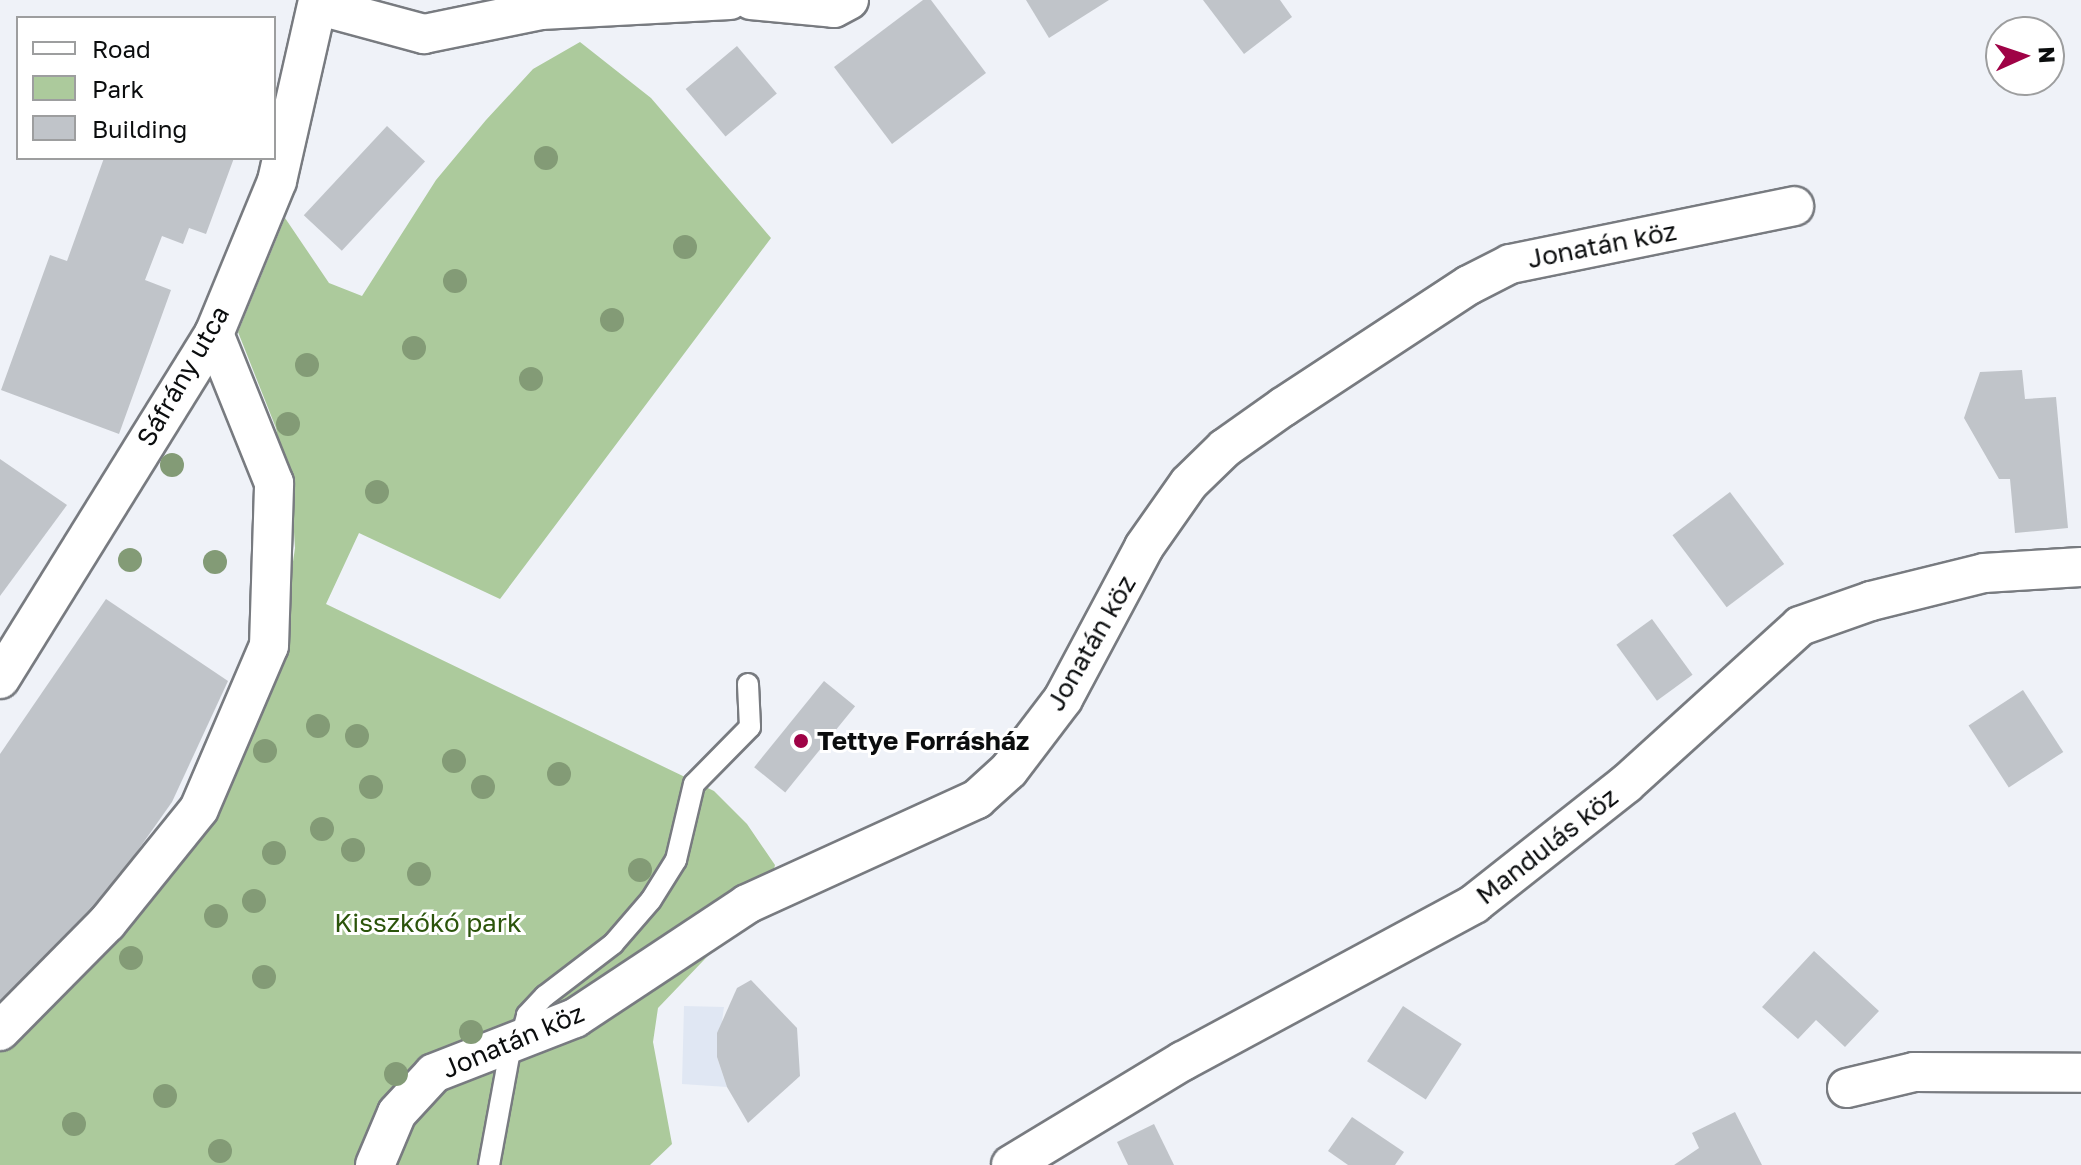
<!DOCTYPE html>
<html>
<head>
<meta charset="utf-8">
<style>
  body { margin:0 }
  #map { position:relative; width:2081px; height:1165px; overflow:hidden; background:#eff2f8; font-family:"Golos Text",sans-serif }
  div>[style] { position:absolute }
  .built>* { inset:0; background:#e0e7f3 }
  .green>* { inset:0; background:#acca9c }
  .building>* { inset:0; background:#c0c4c9; transform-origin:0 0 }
  .roads { filter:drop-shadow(2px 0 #787b80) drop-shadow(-2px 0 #787b80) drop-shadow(0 2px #787b80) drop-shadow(0 -2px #787b80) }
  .lane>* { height:20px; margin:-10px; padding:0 10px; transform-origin:10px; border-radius:10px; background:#fff }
  .street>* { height:38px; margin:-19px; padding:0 19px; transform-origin:19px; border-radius:19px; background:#fff }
  .trees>* { width:24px; height:24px; margin:-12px; border-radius:50%; background:#839b76 }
  .dots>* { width:22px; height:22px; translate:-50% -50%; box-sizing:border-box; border:4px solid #fff; border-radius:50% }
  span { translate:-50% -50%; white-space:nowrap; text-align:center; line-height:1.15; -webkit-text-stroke:6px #fff; paint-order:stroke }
  .street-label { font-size:26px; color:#0b0d0e }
  .poi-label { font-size:26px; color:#0b0d0e; font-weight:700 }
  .left { translate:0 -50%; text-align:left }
  .park-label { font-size:26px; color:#2b540b }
  .legend { position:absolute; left:16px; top:16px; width:260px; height:144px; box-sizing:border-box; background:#fff; border:2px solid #9d9e9f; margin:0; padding:10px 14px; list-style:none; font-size:24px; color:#0b0d0e }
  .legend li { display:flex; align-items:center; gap:16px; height:40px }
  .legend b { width:40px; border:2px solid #9d9e9f }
  .north { position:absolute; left:1985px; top:16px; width:80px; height:80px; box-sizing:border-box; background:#fff; border:2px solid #9d9e9f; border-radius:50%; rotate:87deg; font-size:22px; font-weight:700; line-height:32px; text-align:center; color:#0b0d0e }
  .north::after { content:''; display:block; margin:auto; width:28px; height:36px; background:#9f0246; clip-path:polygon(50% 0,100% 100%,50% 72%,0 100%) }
</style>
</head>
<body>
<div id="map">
  <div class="built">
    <i style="clip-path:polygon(684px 1006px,724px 1007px,717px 1057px,727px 1087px,682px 1084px)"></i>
  </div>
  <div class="green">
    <i style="clip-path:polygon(580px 42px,651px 98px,771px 238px,500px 599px,359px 533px,326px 604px,714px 791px,747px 824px,775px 865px,768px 893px,658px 1008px,653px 1042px,672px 1144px,650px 1165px,0 1165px,0 1048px,77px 974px,282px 638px,295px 548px,293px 516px,276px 428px,238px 332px,285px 218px,329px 283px,362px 296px,436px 180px,486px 120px,533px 69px)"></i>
  </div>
  <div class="building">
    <i style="clip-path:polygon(923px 0,931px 0,986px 73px,892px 144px,834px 67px)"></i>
    <i style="clip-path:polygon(1026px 0,1109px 0,1049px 38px)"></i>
    <i style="clip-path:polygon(1203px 0,1280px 0,1292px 17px,1244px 54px)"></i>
    <i style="left:737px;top:46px;width:62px;height:67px;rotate:50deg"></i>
    <i style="left:387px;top:126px;width:52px;height:122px;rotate:43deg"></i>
    <i style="clip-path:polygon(104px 158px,234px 158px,206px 234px,189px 228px,183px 244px,162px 236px,145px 280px,171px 290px,119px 434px,1px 390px,50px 255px,67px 261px)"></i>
    <i style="clip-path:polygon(2022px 370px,2025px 399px,2056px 397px,2068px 528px,2015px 533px,2010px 479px,1999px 479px,1964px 418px,1980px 372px)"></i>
    <i style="clip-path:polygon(0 459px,67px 505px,0 596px)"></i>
    <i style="left:1730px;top:492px;width:90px;height:72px;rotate:53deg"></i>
    <i style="clip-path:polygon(106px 599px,228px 681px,172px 802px,112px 887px,0 1010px,0 754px)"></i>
    <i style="left:1652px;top:619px;width:69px;height:44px;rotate:54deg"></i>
    <i style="left:824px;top:681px;width:40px;height:111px;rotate:39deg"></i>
    <i style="left:2023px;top:690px;width:74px;height:65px;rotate:57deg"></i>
    <i style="clip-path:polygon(1814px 951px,1879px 1011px,1845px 1047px,1816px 1020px,1798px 1039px,1762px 1007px)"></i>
    <i style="clip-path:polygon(751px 980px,797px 1028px,800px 1076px,748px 1123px,727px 1087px,717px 1057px,717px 1033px,737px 988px)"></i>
    <i style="left:1403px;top:1006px;width:70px;height:66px;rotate:33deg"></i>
    <i style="clip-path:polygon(1735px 1112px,1762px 1165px,1674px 1165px,1699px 1148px,1692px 1133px)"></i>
    <i style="clip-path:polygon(1352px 1117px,1404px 1152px,1395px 1165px,1348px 1165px,1328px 1151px)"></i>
    <i style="clip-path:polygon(1154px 1124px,1174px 1165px,1128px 1165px,1117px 1142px)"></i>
  </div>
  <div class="roads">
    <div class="lane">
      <i style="left:521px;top:1038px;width:24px;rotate:-75deg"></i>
      <i style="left:527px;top:1015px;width:26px;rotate:-47deg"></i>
      <i style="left:545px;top:996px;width:86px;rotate:-37.4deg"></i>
      <i style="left:613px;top:944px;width:58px;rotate:-49.2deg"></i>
      <i style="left:651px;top:900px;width:47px;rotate:-58deg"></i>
      <i style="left:676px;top:860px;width:78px;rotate:-76.7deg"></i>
      <i style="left:694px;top:784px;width:80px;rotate:-45.5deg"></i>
      <i style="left:750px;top:727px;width:43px;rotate:-92.7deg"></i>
      <i style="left:489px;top:1165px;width:127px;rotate:-79.6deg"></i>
    </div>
    <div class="street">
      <i style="left:751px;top:0;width:83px;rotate:5.5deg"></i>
      <i style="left:834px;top:8px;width:17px;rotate:-28deg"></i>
      <i style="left:320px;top:6px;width:108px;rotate:15.1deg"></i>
      <i style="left:424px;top:34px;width:119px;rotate:-11.6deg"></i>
      <i style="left:541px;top:10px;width:189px;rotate:-3deg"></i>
      <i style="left:0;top:679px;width:406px;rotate:-58.2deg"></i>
      <i style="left:214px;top:334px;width:165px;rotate:-67.6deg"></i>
      <i style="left:277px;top:181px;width:186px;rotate:-77.2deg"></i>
      <i style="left:0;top:1031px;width:152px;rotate:-45.3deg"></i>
      <i style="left:107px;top:923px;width:146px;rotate:-51.1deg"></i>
      <i style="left:199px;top:809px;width:177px;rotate:-66.8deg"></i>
      <i style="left:269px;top:646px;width:163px;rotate:-88.2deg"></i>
      <i style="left:274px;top:483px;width:161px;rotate:-111.9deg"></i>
      <i style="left:1847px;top:1088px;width:69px;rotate:-13.4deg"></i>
      <i style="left:1914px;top:1072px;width:167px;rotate:0.3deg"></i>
      <i style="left:375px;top:1165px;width:56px;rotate:-67.1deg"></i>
      <i style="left:397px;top:1113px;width:54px;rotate:-47.2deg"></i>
      <i style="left:434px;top:1073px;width:151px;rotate:-21.3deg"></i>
      <i style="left:575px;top:1018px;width:206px;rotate:-33.5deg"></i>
      <i style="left:747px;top:904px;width:253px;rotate:-24.5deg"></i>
      <i style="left:977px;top:799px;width:43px;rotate:-42.2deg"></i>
      <i style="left:1009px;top:770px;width:89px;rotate:-52.7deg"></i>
      <i style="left:1063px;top:699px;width:172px;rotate:-61.9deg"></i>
      <i style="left:1144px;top:547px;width:78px;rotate:-54.9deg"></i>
      <i style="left:1189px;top:483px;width:50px;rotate:-44.2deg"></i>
      <i style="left:1225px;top:448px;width:71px;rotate:-35.3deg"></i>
      <i style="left:1283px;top:407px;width:222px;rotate:-33.3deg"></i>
      <i style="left:1469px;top:285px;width:46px;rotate:-27.1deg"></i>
      <i style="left:1510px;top:264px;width:290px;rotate:-11.5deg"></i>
      <i style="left:1011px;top:1165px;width:201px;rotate:-31.2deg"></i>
      <i style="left:1183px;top:1061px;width:331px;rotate:-28.3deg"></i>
      <i style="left:1474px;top:904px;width:194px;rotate:-38.3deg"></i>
      <i style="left:1626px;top:784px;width:235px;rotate:-42.2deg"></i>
      <i style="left:1800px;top:626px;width:75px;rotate:-19.4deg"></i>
      <i style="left:1871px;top:601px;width:116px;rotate:-13.9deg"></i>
      <i style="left:1984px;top:573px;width:97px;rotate:-3.5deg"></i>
    </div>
  </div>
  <div class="trees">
    <i style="left:546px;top:158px"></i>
    <i style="left:685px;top:247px"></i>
    <i style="left:455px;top:281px"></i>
    <i style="left:612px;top:320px"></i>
    <i style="left:414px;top:348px"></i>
    <i style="left:307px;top:365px"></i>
    <i style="left:531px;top:379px"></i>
    <i style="left:288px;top:424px"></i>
    <i style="left:172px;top:465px"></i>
    <i style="left:377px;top:492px"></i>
    <i style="left:130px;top:560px"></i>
    <i style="left:215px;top:562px"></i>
    <i style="left:318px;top:726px"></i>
    <i style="left:357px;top:736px"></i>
    <i style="left:265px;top:751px"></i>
    <i style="left:454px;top:761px"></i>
    <i style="left:559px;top:774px"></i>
    <i style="left:371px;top:787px"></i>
    <i style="left:483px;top:787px"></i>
    <i style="left:322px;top:829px"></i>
    <i style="left:353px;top:850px"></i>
    <i style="left:274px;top:853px"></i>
    <i style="left:640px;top:870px"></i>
    <i style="left:419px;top:874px"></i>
    <i style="left:254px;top:901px"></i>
    <i style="left:216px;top:916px"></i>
    <i style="left:131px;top:958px"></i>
    <i style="left:264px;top:977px"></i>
    <i style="left:471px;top:1032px"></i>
    <i style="left:396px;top:1074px"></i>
    <i style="left:165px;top:1096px"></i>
    <i style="left:74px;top:1124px"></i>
    <i style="left:220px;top:1151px"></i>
  </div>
  <div class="dots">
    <i style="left:801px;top:741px;background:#9f0246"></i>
  </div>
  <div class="street-label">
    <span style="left:1602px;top:245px;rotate:-11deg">Jonatán köz</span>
    <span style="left:183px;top:376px;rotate:-60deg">Sáfrány utca</span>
    <span style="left:1091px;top:643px;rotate:-60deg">Jonatán köz</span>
    <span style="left:1547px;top:846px;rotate:-38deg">Mandulás köz</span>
    <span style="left:513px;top:1041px;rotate:-23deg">Jonatán köz</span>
  </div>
  <div class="poi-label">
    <span class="left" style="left:817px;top:741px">Tettye Forrásház</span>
  </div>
  <div class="park-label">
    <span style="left:428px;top:923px">Kisszkókó park</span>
  </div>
  <ul class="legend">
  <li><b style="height:10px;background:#fff"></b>Road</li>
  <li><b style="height:22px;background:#acca9c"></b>Park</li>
  <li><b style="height:22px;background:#c0c4c9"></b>Building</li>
  </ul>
  <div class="north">N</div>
</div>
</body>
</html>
